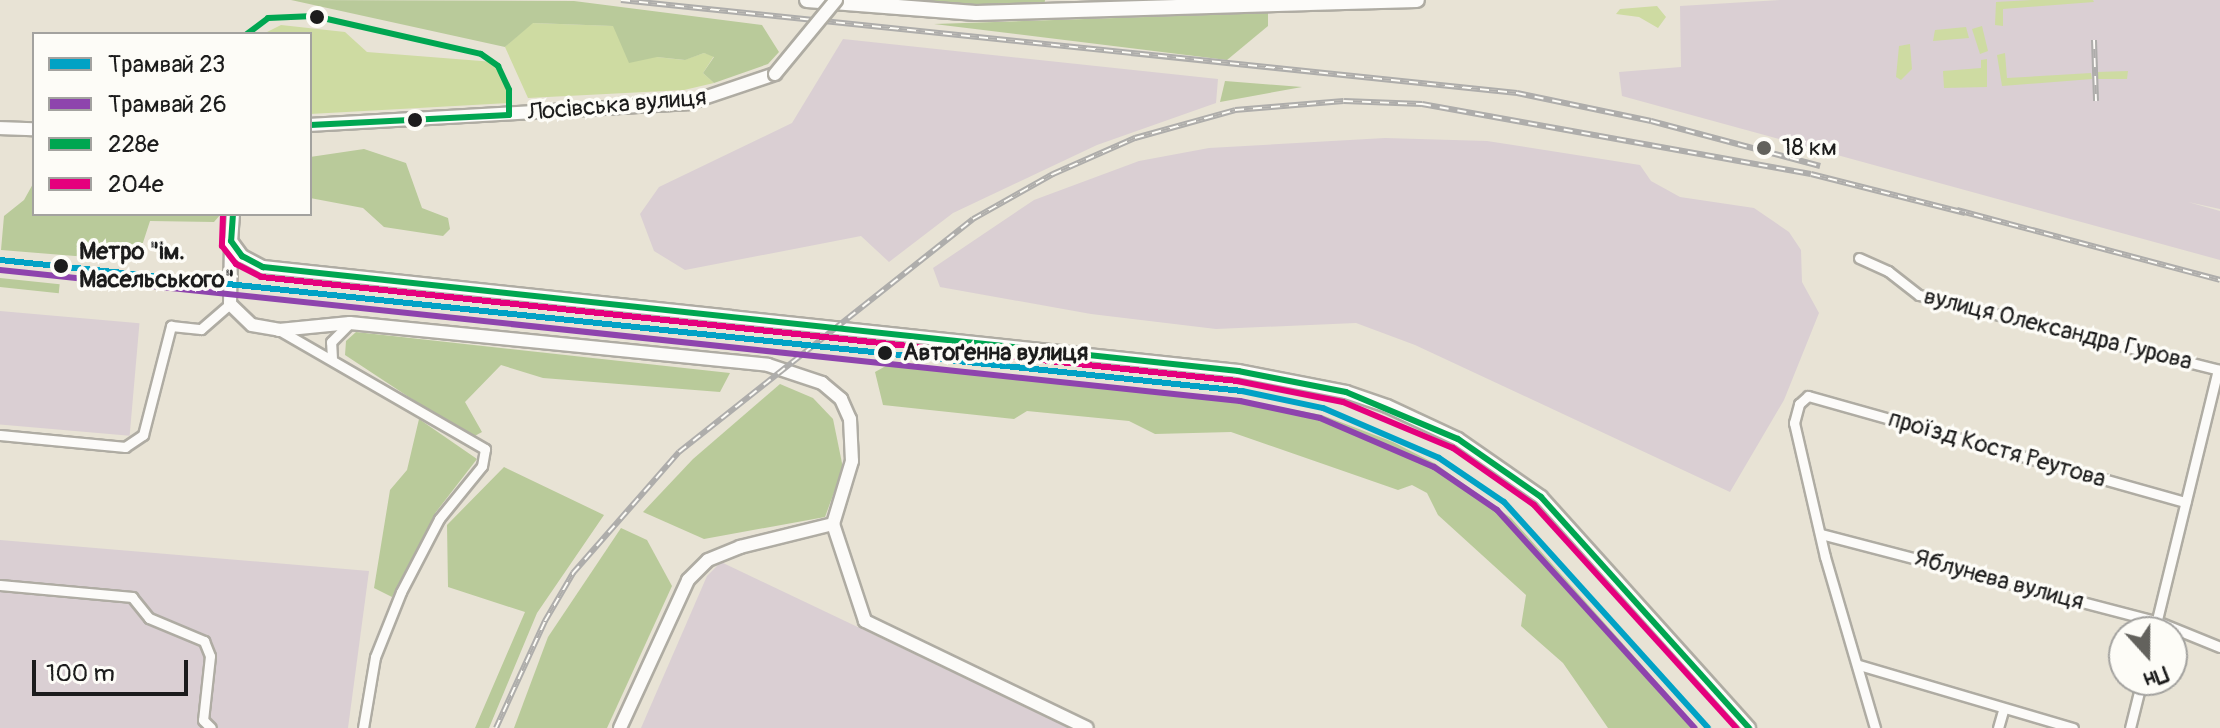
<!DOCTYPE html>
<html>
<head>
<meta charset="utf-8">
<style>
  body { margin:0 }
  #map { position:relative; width:2220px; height:728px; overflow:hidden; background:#e8e3d5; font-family:Pangolin,sans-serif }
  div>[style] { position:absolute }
  .industrial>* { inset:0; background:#dacfd3; transform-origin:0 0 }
  .green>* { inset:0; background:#cedba2 }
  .forest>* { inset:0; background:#b9ca9a; transform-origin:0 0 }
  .roads { filter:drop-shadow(2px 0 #afaca3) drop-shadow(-2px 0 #afaca3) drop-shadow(0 2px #afaca3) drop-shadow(0 -2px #afaca3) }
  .street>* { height:9px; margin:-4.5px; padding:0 4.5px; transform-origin:4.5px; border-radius:4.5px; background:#fcfbf9 }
  .secondary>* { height:12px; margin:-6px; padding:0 6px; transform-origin:6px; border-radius:6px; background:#fcfbf9 }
  .primary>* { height:14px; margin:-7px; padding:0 7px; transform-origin:7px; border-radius:7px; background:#fcfbf9 }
  .rail>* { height:6px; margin-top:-3px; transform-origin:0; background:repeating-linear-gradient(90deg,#fdfcf7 0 9px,#aeadab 0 18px); box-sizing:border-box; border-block:2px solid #aeadab }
  .bridges { filter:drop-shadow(2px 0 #afaca3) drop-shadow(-2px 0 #afaca3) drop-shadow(0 2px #afaca3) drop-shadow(0 -2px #afaca3) }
  .secondary-bridge>* { height:12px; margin:-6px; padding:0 6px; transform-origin:6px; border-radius:6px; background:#fcfbf9 }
  .bus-1>* { height:6px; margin:-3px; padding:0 3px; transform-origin:3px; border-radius:3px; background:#00a651 }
  .bus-2>* { height:6px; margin:-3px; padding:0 3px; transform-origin:3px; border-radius:3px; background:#e5007d }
  .tram-1>* { height:6px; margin:-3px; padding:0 3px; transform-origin:3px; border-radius:3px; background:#01a2c5 }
  .tram-2>* { height:6px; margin:-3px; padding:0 3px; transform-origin:3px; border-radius:3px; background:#8e44ad }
  .dots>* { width:22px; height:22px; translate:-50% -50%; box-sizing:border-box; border:4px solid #fdfcf7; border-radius:50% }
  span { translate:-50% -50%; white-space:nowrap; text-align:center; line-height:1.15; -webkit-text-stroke:7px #fdfcf7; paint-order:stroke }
  .street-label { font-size:24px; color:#1c1c1c }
  .poi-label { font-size:24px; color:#1c1c1c }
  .left { translate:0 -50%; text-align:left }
  .stop-label { font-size:24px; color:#1c1c1c; font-weight:700 }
  .legend { position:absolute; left:32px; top:32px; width:280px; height:184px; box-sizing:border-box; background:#fdfcf7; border:2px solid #a3a29f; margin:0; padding:10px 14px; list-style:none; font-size:24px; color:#1c1c1c }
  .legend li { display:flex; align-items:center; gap:16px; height:40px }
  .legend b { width:40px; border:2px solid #a3a29f }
  .north { position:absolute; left:2108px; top:616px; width:80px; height:80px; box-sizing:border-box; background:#fdfcf7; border:2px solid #a3a29f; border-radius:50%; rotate:159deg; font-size:22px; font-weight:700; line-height:32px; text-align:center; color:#1c1c1c }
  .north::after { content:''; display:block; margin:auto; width:28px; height:36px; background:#63625d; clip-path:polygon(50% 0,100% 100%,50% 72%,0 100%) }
  .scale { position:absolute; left:32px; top:660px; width:156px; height:36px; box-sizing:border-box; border:4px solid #1c1c1c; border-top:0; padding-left:10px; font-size:24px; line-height:28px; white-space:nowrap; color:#1c1c1c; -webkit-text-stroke:6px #fdfcf7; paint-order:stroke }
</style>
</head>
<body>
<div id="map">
  <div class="industrial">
    <i style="clip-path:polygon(1780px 0,2220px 0,2220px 209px,2188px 202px,2220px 211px,2220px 260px,1622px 96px,1619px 72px,1681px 67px,1680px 6px)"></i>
    <i style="clip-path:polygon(843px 39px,1218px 79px,1216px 103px,1097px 145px,953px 213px,889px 262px,861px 236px,685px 270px,654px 251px,640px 214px,659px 187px,792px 123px)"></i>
    <i style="clip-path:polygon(1385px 138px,1487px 141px,1640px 165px,1651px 181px,1680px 197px,1754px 208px,1789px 232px,1801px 250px,1802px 282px,1819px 313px,1784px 400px,1730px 492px,1415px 345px,1356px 323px,1216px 329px,1091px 314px,940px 287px,933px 268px,1034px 200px,1139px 161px,1209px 148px)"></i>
    <i style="left:0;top:311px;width:140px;height:113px;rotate:5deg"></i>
    <i style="clip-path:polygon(0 540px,369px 571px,348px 728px,0 728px)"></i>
    <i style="clip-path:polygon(721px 562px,1070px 728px,641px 728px,707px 576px)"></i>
  </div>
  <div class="green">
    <i style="clip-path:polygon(2032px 0,2093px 0,2094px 2px,2003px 9px,2003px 26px,1995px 25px,1996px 2px)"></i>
    <i style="clip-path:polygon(1657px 6px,1666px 17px,1658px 28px,1639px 17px,1616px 14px,1620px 9px)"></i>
    <i style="clip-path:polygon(532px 23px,614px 26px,622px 42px,657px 57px,684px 60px,704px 53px,714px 56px,703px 73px,714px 83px,684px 90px,528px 98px,505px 47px)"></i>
    <i style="clip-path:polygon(281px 25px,345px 32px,367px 52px,494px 62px,509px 90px,509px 103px,310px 114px,310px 34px,263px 34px)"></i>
    <i style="clip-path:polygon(1982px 26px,1988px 51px,1980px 54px,1972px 29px)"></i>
    <i style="clip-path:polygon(1966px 27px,1969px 38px,1933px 41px,1935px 30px)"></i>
    <i style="clip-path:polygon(1910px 44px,1912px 69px,1901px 80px,1896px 77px,1899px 46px)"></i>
    <i style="clip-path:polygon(2005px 53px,2007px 78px,2091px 73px,2092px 79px,2002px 86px,1997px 55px)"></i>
    <i style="clip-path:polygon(1987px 59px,1987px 87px,1944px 88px,1943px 71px,1981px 68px,1981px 60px)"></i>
    <i style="clip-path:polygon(2128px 71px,2127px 79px,2097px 79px,2097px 72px)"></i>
  </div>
  <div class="forest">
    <i style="clip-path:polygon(291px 0,574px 1px,762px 25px,779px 52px,768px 64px,714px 83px,703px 73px,714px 57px,704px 53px,685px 60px,657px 57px,629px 63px,613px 26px,533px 23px,505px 47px)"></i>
    <i style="clip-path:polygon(877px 0,1045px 0,1044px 9px)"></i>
    <i style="clip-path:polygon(1268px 13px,1268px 26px,1227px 60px,934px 24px)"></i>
    <i style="clip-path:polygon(1225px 81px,1302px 87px,1220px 102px)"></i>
    <i style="clip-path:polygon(364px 149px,406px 163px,422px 208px,448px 218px,450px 229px,443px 236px,384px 227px,363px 208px,310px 198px,310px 157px)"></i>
    <i style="clip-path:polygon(34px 182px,34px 214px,220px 215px,214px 222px,150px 221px,137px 261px,1px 250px,4px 216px,24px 200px)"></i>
    <i style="left:0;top:278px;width:60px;height:9px;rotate:6deg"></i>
    <i style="clip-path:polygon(356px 332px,730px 373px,720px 392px,543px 378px,501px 365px,465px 402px,482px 432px,471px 438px,345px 355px,346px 341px)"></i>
    <i style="clip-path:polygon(893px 362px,1242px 400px,1322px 415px,1393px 442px,1436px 464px,1511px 518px,1698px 728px,1608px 728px,1563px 663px,1521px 626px,1526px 595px,1438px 515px,1427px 493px,1412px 485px,1398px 490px,1231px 432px,1155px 434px,1129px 421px,1027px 411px,1014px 419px,883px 405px,875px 372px)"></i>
    <i style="clip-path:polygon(780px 384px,813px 398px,833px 419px,843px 468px,825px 517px,704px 539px,643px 512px,693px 459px)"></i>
    <i style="clip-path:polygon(419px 419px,477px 459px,436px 512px,392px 597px,374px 588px,390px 490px,407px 470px)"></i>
    <i style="clip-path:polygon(504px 467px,604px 515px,537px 613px,489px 728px,475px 728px,525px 612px,448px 587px,447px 525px)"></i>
    <i style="clip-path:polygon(621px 528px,647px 540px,672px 586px,607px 728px,514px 728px,548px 637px)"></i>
  </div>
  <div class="roads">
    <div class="street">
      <i style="left:1859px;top:258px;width:32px;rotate:24deg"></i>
      <i style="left:1888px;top:271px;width:39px;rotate:38deg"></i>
      <i style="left:1919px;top:295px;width:310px;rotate:14deg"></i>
      <i style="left:279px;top:330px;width:238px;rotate:30deg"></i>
      <i style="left:485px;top:449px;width:17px;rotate:100deg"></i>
      <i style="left:482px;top:466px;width:68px;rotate:129.1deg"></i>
      <i style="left:439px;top:519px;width:82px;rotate:117.5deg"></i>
      <i style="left:401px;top:592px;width:70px;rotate:111.8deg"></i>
      <i style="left:375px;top:657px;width:72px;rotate:99.6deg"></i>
      <i style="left:332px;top:359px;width:17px;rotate:-93deg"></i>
      <i style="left:331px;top:342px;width:27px;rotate:-45deg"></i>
      <i style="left:0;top:435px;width:126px;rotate:5.5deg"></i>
      <i style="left:125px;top:447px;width:22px;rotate:-34deg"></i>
      <i style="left:143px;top:435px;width:113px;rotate:-75.6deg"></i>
      <i style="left:171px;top:326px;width:30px;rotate:6deg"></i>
      <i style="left:201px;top:329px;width:38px;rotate:-41deg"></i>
      <i style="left:1821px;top:534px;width:346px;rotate:14.6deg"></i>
      <i style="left:2156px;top:621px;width:69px;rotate:22.1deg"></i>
      <i style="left:0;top:585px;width:133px;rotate:5.2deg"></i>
      <i style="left:132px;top:597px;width:27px;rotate:51deg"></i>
      <i style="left:149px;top:618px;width:60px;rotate:22.7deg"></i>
      <i style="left:204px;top:641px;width:16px;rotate:68deg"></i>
      <i style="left:210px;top:656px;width:64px;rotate:96.2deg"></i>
      <i style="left:203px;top:720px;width:11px;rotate:45deg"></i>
      <i style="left:2154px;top:632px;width:270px;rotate:-76.3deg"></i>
      <i style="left:1859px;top:665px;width:223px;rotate:16.4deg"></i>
      <i style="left:1875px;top:728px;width:178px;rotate:-106.3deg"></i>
      <i style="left:1825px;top:557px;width:138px;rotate:-103deg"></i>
      <i style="left:1794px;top:423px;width:20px;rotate:-75deg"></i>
      <i style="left:1799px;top:404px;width:12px;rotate:-42deg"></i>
      <i style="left:1808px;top:396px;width:392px;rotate:15.7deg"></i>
      <i style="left:1998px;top:728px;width:18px;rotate:-74deg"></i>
      <i style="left:2130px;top:728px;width:49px;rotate:-76deg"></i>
    </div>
    <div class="secondary">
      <i style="left:310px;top:125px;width:380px;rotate:-3.3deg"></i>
      <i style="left:689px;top:103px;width:91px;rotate:-18.6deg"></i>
      <i style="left:0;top:128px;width:34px;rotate:2deg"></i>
      <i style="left:233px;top:214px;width:27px;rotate:94deg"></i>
      <i style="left:231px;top:241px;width:19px;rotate:54deg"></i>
      <i style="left:242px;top:256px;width:24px;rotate:28deg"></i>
      <i style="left:263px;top:267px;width:981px;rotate:6.09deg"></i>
      <i style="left:1238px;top:371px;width:110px;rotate:11deg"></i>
      <i style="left:1346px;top:392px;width:43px;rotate:18.9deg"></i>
      <i style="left:1387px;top:406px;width:78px;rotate:24.9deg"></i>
      <i style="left:1458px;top:439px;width:101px;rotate:34.9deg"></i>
      <i style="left:1541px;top:497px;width:311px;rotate:48deg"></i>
      <i style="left:231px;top:241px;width:63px;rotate:90.9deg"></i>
      <i style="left:230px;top:304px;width:30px;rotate:44deg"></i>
      <i style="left:252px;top:325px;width:27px;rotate:10deg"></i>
      <i style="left:279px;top:330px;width:71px;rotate:-5.6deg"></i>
      <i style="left:350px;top:323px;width:420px;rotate:5.7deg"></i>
      <i style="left:768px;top:365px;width:57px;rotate:18.4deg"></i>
      <i style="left:822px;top:383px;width:25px;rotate:40deg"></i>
      <i style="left:841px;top:399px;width:22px;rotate:66deg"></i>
      <i style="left:850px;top:419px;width:42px;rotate:87.3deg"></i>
      <i style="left:852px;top:461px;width:66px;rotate:106.8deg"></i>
      <i style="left:833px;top:524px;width:102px;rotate:71.7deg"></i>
      <i style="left:865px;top:621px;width:246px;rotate:25.7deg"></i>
      <i style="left:620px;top:728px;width:163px;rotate:-65.3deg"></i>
      <i style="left:688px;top:580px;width:28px;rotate:-45deg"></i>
      <i style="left:708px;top:560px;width:35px;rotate:-22deg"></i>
      <i style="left:740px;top:547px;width:96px;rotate:-13.9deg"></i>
    </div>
    <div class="primary">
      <i style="left:807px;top:0;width:169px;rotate:4.4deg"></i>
      <i style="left:976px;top:13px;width:441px;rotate:-1.7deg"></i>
    </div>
  </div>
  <div class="rail">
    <i style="left:621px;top:0;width:901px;rotate:5.93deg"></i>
    <i style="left:1517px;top:93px;width:137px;rotate:11.8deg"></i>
    <i style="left:1651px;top:121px;width:175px;rotate:14.9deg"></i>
    <i style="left:2094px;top:40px;width:61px;rotate:88.1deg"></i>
    <i style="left:1957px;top:210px;width:272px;rotate:14.9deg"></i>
    <i style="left:496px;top:728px;width:118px;rotate:-65.4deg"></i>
    <i style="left:545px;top:621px;width:56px;rotate:-59.7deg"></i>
    <i style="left:573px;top:573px;width:161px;rotate:-48.8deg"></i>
    <i style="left:679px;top:452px;width:375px;rotate:-38.4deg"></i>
    <i style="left:973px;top:219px;width:92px;rotate:-29.4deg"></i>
    <i style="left:1053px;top:174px;width:90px;rotate:-23.7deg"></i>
    <i style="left:1135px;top:138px;width:104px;rotate:-15.6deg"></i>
    <i style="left:1235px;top:110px;width:109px;rotate:-4.7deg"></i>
    <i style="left:1344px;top:101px;width:78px;rotate:2.2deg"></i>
    <i style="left:1422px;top:104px;width:395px;rotate:10.2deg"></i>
    <i style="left:1811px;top:174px;width:159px;rotate:14.2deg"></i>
  </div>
  <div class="bridges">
    <div class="secondary-bridge">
      <i style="left:775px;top:74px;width:96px;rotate:-50.5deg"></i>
    </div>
  </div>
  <div class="bus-1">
    <i style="left:247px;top:34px;width:26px;rotate:-37deg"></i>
    <i style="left:268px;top:18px;width:46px;rotate:-2.5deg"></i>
    <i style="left:314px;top:16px;width:171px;rotate:12.8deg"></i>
    <i style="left:481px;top:54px;width:21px;rotate:35deg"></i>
    <i style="left:498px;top:66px;width:26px;rotate:65deg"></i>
    <i style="left:509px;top:90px;width:25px;rotate:90deg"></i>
    <i style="left:509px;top:115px;width:199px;rotate:177.1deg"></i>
    <i style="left:233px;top:214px;width:27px;rotate:94deg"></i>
    <i style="left:231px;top:241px;width:19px;rotate:54deg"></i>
    <i style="left:242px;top:256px;width:24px;rotate:28deg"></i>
    <i style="left:263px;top:267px;width:981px;rotate:6.09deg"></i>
    <i style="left:1238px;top:371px;width:110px;rotate:11deg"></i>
    <i style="left:1346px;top:392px;width:121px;rotate:22.8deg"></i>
    <i style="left:1458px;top:439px;width:101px;rotate:34.9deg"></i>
    <i style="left:1541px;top:497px;width:311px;rotate:48deg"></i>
  </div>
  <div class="bus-2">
    <i style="left:223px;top:214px;width:32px;rotate:92deg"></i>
    <i style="left:222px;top:246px;width:23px;rotate:52deg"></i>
    <i style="left:236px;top:264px;width:28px;rotate:27deg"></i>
    <i style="left:261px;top:277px;width:982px;rotate:6.08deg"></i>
    <i style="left:1237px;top:381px;width:108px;rotate:11.2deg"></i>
    <i style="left:1343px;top:402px;width:119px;rotate:22.7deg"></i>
    <i style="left:1453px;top:448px;width:99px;rotate:35.1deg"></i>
    <i style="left:1534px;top:505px;width:301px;rotate:47.8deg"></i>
  </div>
  <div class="tram-1">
    <i style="left:0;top:260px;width:1249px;rotate:6.02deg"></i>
    <i style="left:1242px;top:391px;width:83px;rotate:11.9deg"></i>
    <i style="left:1323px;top:408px;width:126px;rotate:23.3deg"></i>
    <i style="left:1439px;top:458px;width:78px;rotate:34.1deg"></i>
    <i style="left:1504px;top:502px;width:304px;rotate:47.9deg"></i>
  </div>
  <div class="tram-2">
    <i style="left:0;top:270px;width:1247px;rotate:6.03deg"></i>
    <i style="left:1240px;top:401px;width:82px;rotate:12deg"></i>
    <i style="left:1320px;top:418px;width:124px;rotate:23.3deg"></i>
    <i style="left:1434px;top:467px;width:76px;rotate:34.3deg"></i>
    <i style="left:1497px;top:510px;width:294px;rotate:47.8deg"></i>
  </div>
  <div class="dots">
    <i style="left:317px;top:17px;background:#1c1c1c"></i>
    <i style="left:415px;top:120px;background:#1c1c1c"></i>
    <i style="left:1764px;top:148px;background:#63625d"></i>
    <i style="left:61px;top:266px;background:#1c1c1c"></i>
    <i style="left:885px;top:353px;background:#1c1c1c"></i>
  </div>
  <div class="street-label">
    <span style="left:617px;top:105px;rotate:-5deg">Лосівська вулиця</span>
    <span style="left:2058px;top:329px;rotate:14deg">вулиця Олександра Гурова</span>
    <span style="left:1997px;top:449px;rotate:16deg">проїзд Костя Реутова</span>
    <span style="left:1999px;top:580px;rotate:15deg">Яблунева вулиця</span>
  </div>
  <div class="poi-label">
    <span class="left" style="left:1782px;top:148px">18 км</span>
  </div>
  <div class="stop-label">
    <span class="left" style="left:79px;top:266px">Метро "ім.<br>Масельського"</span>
    <span class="left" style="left:903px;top:353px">Автоґенна вулиця</span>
  </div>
  <ul class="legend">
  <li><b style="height:10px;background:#01a2c5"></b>Трамвай 23</li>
  <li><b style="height:10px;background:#8e44ad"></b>Трамвай 26</li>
  <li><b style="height:10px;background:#00a651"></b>228е</li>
  <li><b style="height:10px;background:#e5007d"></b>204е</li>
  </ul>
  <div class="north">Пн</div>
  <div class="scale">100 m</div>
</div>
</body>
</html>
